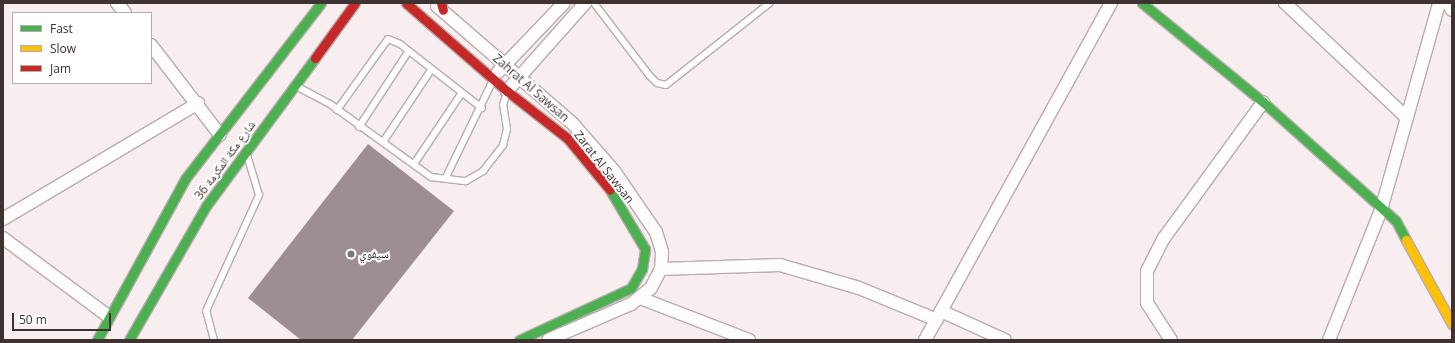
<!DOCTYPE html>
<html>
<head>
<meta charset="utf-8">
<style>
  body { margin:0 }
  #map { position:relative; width:1455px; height:343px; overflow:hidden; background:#f9eeef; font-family:"Open Sans","Noto Naskh Arabic",sans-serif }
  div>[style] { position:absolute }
  .building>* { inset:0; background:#9d8f91 }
  .roads { filter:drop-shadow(1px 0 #b7adae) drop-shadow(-1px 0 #b7adae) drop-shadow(0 1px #b7adae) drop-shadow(0 -1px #b7adae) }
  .lane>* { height:6px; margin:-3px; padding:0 3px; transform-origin:3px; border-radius:3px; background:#fefcfd }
  .street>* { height:12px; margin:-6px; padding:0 6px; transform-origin:6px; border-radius:6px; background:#fefcfd }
  .fast>* { height:9px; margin:-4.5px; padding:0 4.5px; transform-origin:4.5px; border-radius:4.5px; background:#4caf50 }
  .slow>* { height:9px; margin:-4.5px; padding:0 4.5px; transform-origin:4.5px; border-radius:4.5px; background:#ffc107 }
  .jam>* { height:9px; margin:-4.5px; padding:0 4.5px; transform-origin:4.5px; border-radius:4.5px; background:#c62828 }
  .dots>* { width:11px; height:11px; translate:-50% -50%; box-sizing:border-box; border:2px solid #fff; border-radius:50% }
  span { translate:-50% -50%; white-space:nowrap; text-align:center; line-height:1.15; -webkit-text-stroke:4px #fff; paint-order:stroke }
  .street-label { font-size:12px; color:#3f3233 }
  .poi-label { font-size:12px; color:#3f3233 }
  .left { translate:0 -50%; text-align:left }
  .frame { position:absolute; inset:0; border:4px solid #3f3233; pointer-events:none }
  .legend { position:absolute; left:12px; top:12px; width:140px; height:72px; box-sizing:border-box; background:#fff; border:1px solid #b2adad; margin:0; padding:5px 7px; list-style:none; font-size:12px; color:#3f3233 }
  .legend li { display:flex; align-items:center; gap:8px; height:20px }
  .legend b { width:20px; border:1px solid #b2adad }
  .scale { position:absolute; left:12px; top:313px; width:99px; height:18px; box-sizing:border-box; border:2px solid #3f3233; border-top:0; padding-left:5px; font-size:12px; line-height:14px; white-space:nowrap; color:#3f3233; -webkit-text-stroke:3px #fff; paint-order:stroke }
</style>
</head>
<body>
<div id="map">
  <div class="building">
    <i style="clip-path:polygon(368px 144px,454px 211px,352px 340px,301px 340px,248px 298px)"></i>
  </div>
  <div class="roads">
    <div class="lane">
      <i style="left:594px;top:3px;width:91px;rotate:52.6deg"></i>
      <i style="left:649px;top:75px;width:11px;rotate:45deg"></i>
      <i style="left:657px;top:83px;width:9px;rotate:13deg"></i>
      <i style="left:666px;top:85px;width:132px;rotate:-38.3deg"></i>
      <i style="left:296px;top:86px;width:38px;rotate:28deg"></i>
      <i style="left:330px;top:104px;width:125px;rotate:35.9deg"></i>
      <i style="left:431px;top:177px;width:35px;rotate:7deg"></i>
      <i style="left:466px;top:181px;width:20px;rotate:-30deg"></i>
      <i style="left:483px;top:171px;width:33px;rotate:-52deg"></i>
      <i style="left:503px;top:145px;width:16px;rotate:-76deg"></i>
      <i style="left:507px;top:129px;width:24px;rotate:-99deg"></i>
      <i style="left:503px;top:105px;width:13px;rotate:-72deg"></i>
      <i style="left:337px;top:110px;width:87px;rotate:-54.3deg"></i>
      <i style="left:388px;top:39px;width:13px;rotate:23deg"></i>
      <i style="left:400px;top:44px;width:104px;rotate:38deg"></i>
      <i style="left:359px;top:127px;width:90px;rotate:-56.8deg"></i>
      <i style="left:383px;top:142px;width:87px;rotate:-56.3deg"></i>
      <i style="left:414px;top:164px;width:84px;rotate:-56.1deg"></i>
      <i style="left:446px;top:177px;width:108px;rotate:-64.1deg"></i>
      <i style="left:214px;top:340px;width:30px;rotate:-105deg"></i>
      <i style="left:206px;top:311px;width:128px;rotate:-65.4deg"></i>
      <i style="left:259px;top:195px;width:42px;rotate:-106.7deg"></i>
    </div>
    <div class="street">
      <i style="left:117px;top:3px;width:13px;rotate:51deg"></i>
      <i style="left:1285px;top:3px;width:165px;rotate:43.3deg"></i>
      <i style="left:1448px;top:3px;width:8px;rotate:60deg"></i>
      <i style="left:437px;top:6px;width:180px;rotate:40.9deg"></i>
      <i style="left:573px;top:124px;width:62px;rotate:48.9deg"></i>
      <i style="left:614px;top:171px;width:74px;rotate:55.5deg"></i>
      <i style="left:656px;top:232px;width:21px;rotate:73deg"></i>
      <i style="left:662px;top:252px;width:17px;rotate:93deg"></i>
      <i style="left:661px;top:269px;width:21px;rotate:118deg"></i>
      <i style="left:651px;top:288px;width:26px;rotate:141deg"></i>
      <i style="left:631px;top:304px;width:90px;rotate:156.6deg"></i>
      <i style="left:151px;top:45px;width:113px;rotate:52.5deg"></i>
      <i style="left:498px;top:72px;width:95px;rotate:-46.3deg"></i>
      <i style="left:507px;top:91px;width:118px;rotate:-48.4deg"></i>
      <i style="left:3px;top:219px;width:227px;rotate:-30.7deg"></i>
      <i style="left:3px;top:238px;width:131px;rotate:36.6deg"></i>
      <i style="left:661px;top:269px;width:119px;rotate:-1.9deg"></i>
      <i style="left:780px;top:265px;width:82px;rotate:16.2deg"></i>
      <i style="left:859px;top:288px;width:84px;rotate:22.3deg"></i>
      <i style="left:640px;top:298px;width:117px;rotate:21.1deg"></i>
      <i style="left:941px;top:311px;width:70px;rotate:24.4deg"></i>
      <i style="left:925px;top:340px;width:385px;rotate:-61.1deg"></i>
      <i style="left:1171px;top:340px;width:44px;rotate:-123deg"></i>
      <i style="left:1147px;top:303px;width:32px;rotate:-90deg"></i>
      <i style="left:1147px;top:271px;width:37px;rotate:-63deg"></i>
      <i style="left:1164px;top:238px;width:168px;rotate:-53.9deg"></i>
      <i style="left:1329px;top:340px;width:140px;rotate:-68.2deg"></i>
      <i style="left:1381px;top:210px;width:215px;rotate:-74.3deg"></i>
    </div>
    <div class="fast">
      <i style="left:1142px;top:3px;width:156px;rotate:39.3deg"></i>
      <i style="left:1263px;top:102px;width:178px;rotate:41.8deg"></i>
      <i style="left:1396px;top:221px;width:21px;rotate:62deg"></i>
      <i style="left:97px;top:340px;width:183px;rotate:-61.3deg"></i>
      <i style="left:185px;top:179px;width:222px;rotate:-52.3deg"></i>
      <i style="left:129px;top:340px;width:155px;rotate:-60.1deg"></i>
      <i style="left:206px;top:206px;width:184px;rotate:-53.6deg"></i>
      <i style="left:519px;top:340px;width:123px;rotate:-24.9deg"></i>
      <i style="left:631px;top:288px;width:22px;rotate:-60deg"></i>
      <i style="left:642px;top:269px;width:20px;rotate:-81deg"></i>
      <i style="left:645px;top:249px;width:69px;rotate:-120.7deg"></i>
    </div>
    <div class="slow">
      <i style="left:1406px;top:240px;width:96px;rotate:61.3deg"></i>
    </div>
    <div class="jam">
      <i style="left:406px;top:3px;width:134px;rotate:41.1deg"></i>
      <i style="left:507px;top:91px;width:76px;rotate:38.1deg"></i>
      <i style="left:567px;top:138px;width:67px;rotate:50.4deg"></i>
      <i style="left:441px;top:3px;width:7px;rotate:74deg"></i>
      <i style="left:315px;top:58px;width:68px;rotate:-54deg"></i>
    </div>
  </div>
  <div class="dots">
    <i style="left:351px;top:254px;background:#807475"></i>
  </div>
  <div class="street-label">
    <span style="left:531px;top:88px;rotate:41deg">Zahrat Al Sawsan</span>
    <span style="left:225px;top:160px;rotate:-54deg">شارع مكة المكرمة 36</span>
    <span style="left:604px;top:167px;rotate:52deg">Zarat Al Sawsan</span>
  </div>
  <div class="poi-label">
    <span class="left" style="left:359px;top:254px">سيفوي</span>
  </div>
  <div class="frame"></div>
  <ul class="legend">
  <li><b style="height:5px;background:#4caf50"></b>Fast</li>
  <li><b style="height:5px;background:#ffc107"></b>Slow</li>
  <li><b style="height:5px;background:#c62828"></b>Jam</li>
  </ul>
  <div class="scale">50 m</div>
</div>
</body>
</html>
